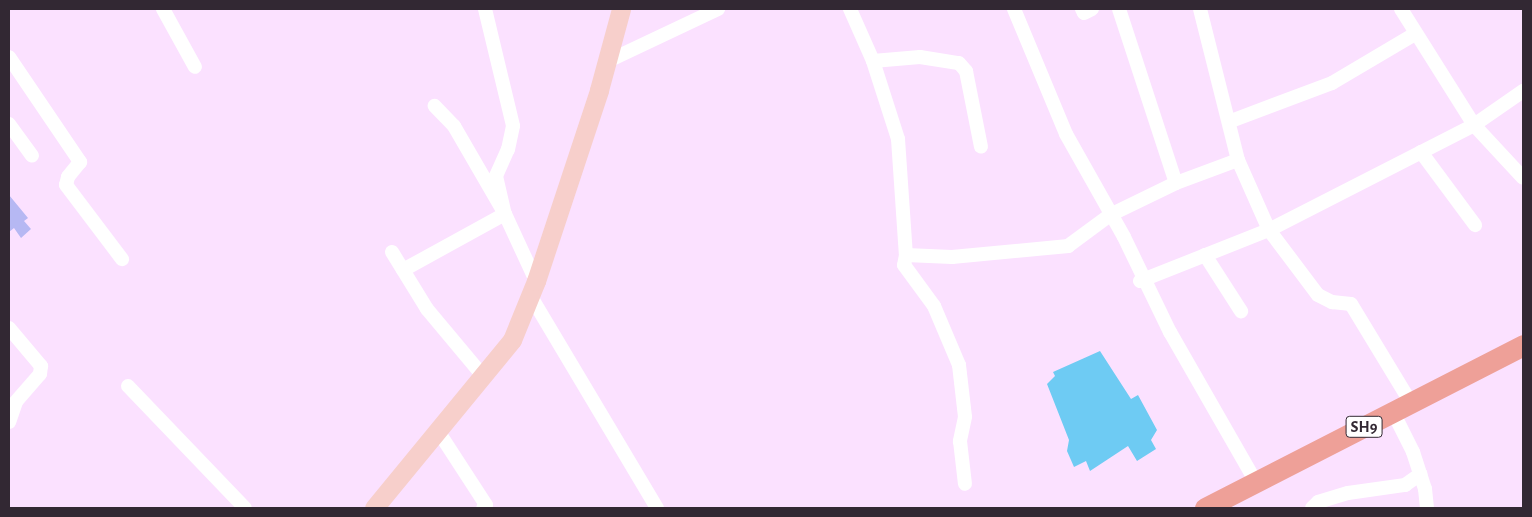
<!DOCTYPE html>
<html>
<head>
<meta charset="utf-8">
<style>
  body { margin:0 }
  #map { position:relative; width:1532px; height:517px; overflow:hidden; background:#fbe1ff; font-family:"Alegreya Sans",sans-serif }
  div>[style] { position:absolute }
  .water>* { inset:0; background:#6ecbf3 }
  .building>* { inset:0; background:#b6b8f3 }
  .street>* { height:14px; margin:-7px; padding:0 7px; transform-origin:7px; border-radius:7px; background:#fff }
  .secondary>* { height:19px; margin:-9.5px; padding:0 9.5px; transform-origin:9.5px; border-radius:9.5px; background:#f7cfcb }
  .primary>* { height:21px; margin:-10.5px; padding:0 10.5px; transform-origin:10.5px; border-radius:10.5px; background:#eea098 }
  span { translate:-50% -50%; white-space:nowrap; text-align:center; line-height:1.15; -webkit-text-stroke:4px #fff; paint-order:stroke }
  .shield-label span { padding:1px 4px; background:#fff; border:1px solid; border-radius:4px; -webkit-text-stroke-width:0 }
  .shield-label { font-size:16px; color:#322833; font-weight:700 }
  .frame { position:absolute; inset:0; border:10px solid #322833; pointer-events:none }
</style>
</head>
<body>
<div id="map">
  <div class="water">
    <i style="clip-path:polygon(1100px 351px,1131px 399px,1138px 395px,1157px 430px,1151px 440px,1156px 449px,1137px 461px,1128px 446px,1090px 471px,1086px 461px,1074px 467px,1067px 451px,1069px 440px,1047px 384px,1055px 376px,1053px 372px)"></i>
  </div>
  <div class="building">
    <i style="clip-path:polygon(9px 195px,28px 218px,24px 221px,31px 229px,21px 238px,14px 228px,9px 232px)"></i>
  </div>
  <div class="street">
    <i style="left:163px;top:9px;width:66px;rotate:61.1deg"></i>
    <i style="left:485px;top:9px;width:120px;rotate:76.5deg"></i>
    <i style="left:513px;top:126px;width:24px;rotate:102deg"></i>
    <i style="left:508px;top:149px;width:30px;rotate:114deg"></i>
    <i style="left:496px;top:176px;width:39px;rotate:77deg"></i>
    <i style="left:505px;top:214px;width:74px;rotate:65.2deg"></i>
    <i style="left:850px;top:9px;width:57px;rotate:66.1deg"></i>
    <i style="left:873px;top:61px;width:82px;rotate:72.2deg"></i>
    <i style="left:898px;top:139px;width:116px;rotate:86.1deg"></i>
    <i style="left:906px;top:255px;width:10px;rotate:101deg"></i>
    <i style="left:904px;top:265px;width:51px;rotate:53.8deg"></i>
    <i style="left:934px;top:306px;width:64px;rotate:67deg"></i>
    <i style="left:959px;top:365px;width:52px;rotate:83.4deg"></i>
    <i style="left:965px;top:417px;width:25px;rotate:102deg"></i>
    <i style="left:960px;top:441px;width:43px;rotate:83.4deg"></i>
    <i style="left:1014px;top:9px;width:135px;rotate:67.4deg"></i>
    <i style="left:1066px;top:134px;width:118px;rotate:60.6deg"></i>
    <i style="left:1124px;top:237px;width:106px;rotate:64.2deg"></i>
    <i style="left:1170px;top:332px;width:173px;rotate:60.2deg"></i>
    <i style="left:1082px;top:9px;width:4px;rotate:63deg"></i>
    <i style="left:1084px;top:13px;width:9px;rotate:-27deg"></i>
    <i style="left:1119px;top:9px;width:183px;rotate:71.9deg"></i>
    <i style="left:1200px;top:9px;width:156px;rotate:75.9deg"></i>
    <i style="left:1238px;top:160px;width:77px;rotate:66.1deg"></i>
    <i style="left:1269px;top:230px;width:81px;rotate:53deg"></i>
    <i style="left:1318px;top:295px;width:16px;rotate:27deg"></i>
    <i style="left:1332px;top:302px;width:19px;rotate:6deg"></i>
    <i style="left:1351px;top:304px;width:116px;rotate:58.8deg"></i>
    <i style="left:1401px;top:9px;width:137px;rotate:57.8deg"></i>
    <i style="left:1474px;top:125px;width:72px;rotate:47.2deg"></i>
    <i style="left:9px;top:57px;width:127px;rotate:55.9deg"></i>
    <i style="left:80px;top:162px;width:19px;rotate:129deg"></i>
    <i style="left:68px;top:177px;width:8px;rotate:104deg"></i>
    <i style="left:66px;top:185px;width:93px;rotate:52.9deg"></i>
    <i style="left:873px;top:61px;width:47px;rotate:-4.9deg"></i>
    <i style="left:920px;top:57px;width:39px;rotate:9deg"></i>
    <i style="left:959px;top:63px;width:11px;rotate:49deg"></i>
    <i style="left:966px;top:71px;width:77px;rotate:78.8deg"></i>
    <i style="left:606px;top:62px;width:124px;rotate:-25.3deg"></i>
    <i style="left:1231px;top:121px;width:108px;rotate:-20.6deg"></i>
    <i style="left:1332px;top:83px;width:96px;rotate:-30.6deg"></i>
    <i style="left:9px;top:124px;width:39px;rotate:54deg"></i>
    <i style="left:1421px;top:152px;width:91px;rotate:53.5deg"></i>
    <i style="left:392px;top:252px;width:67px;rotate:58.4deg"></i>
    <i style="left:427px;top:309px;width:87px;rotate:50.1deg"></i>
    <i style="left:906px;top:255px;width:46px;rotate:2.5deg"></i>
    <i style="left:952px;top:257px;width:117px;rotate:-5.4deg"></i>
    <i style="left:1068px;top:246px;width:52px;rotate:-36.4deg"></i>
    <i style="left:1110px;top:215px;width:73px;rotate:-25.9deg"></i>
    <i style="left:1176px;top:183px;width:66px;rotate:-20.4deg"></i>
    <i style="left:1205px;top:255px;width:67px;rotate:57.3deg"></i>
    <i style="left:403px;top:270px;width:116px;rotate:-28.8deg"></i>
    <i style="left:505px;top:214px;width:102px;rotate:-120.1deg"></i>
    <i style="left:454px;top:126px;width:28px;rotate:-134deg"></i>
    <i style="left:1140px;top:281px;width:139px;rotate:-21.6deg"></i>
    <i style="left:1269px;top:230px;width:230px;rotate:-27.1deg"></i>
    <i style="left:1474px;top:125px;width:60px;rotate:-34.8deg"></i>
    <i style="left:530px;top:295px;width:248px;rotate:59.2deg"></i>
    <i style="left:9px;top:328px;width:50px;rotate:49.9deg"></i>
    <i style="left:41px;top:366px;width:8px;rotate:97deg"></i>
    <i style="left:40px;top:374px;width:37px;rotate:131deg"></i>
    <i style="left:16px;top:402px;width:21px;rotate:109deg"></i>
    <i style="left:128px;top:386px;width:169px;rotate:46.2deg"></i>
    <i style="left:1393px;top:412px;width:45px;rotate:63.4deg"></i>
    <i style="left:1413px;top:452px;width:39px;rotate:72deg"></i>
    <i style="left:1425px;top:489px;width:19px;rotate:84deg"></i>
    <i style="left:438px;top:431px;width:88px;rotate:57deg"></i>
    <i style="left:486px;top:505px;width:4px;rotate:135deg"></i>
    <i style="left:1312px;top:508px;width:8px;rotate:-45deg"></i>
    <i style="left:1318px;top:502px;width:31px;rotate:-17deg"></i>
    <i style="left:1348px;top:493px;width:58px;rotate:-8deg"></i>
    <i style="left:1405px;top:485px;width:19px;rotate:-35deg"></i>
  </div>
  <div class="secondary">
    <i style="left:374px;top:508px;width:217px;rotate:-50.6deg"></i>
    <i style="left:512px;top:340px;width:64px;rotate:-67.9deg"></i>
    <i style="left:536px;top:281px;width:201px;rotate:-71.7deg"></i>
    <i style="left:599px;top:90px;width:84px;rotate:-74.8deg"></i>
  </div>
  <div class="primary">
    <i style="left:1205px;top:508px;width:357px;rotate:-27.1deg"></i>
  </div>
  <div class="shield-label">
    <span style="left:1364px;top:427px">SH9</span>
  </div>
  <div class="frame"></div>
</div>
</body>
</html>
